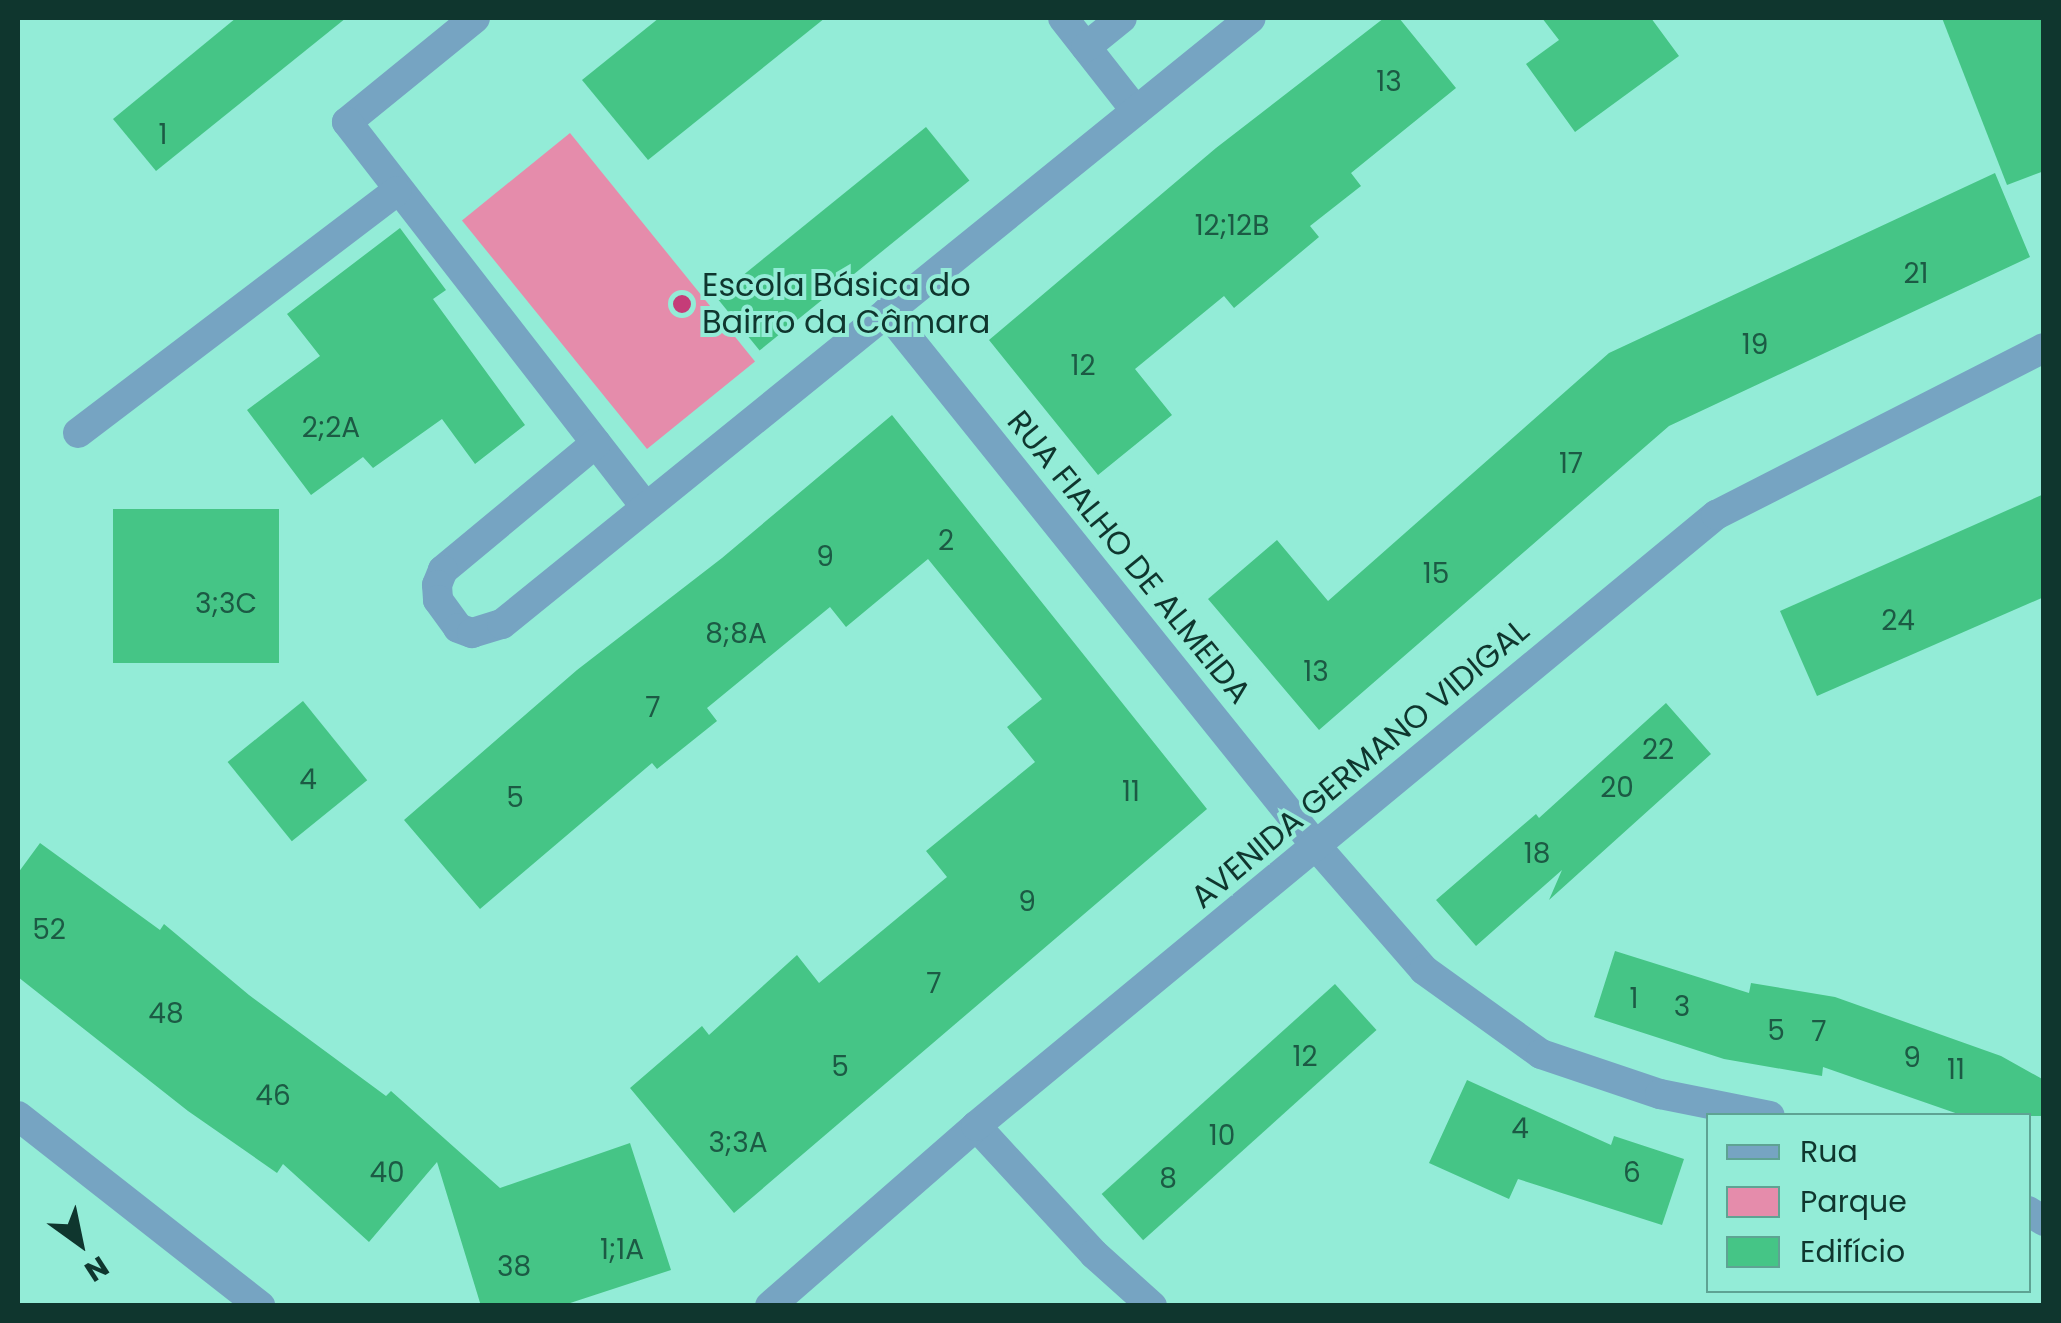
<!DOCTYPE html>
<html>
<head>
<meta charset="utf-8">
<style>
  body { margin:0 }
  #map { position:relative; width:2061px; height:1323px; overflow:hidden; background:#93ecd7; font-family:Poppins,sans-serif }
  div>[style] { position:absolute }
  .green>* { inset:0; background:#e58cab; transform-origin:0 0 }
  .building>* { inset:0; background:#45c586; transform-origin:0 0 }
  .street>* { height:30px; margin:-15px; padding:0 15px; transform-origin:15px; border-radius:15px; background:#76a4c2 }
  .dots>* { width:28px; height:28px; translate:-50% -50%; box-sizing:border-box; border:5px solid #93ecd7; border-radius:50% }
  span { translate:-50% -50%; white-space:nowrap; text-align:center; line-height:1.15; -webkit-text-stroke:8px #93ecd7; paint-order:stroke }
  .number-label { font-size:28px; color:#1c5a44 }
  .number-label span { -webkit-text-stroke-width:0 }
  .poi-label { font-size:32px; color:#0f362e }
  .left { translate:0 -50%; text-align:left }
  .street-label { font-size:32px; color:#0f362e }
  .frame { position:absolute; inset:0; border:20px solid #0f362e; pointer-events:none }
  .legend { position:absolute; left:1706px; top:1113px; width:325px; height:180px; box-sizing:border-box; background:#93ecd7; border:2px solid #5ea393; margin:0; padding:12px 18px; list-style:none; font-size:30px; color:#0f362e }
  .legend li { display:flex; align-items:center; gap:20px; height:50px }
  .legend b { width:50px; border:2px solid #5ea393 }
  .north { position:absolute; left:30px; top:1193px; width:100px; height:100px; -webkit-text-stroke:8px #93ecd7; paint-order:stroke; rotate:147deg; font-size:28px; font-weight:700; line-height:40px; text-align:center; color:#0f362e }
  .north::after { content:''; display:block; margin:auto; width:35px; height:45px; background:#0f362e; clip-path:polygon(50% 0,100% 100%,50% 72%,0 100%) }
</style>
</head>
<body>
<div id="map">
  <div class="green">
    <i style="left:570px;top:133px;width:294px;height:139px;rotate:51deg"></i>
  </div>
  <div class="building">
    <i style="clip-path:polygon(236px 18px,346px 18px,156px 171px,113px 119px)"></i>
    <i style="clip-path:polygon(659px 18px,825px 18px,648px 160px,582px 80px)"></i>
    <i style="clip-path:polygon(1384px 18px,1399px 18px,1456px 88px,1351px 173px,1361px 186px,1310px 226px,1319px 237px,1234px 308px,1224px 296px,1135px 369px,1172px 415px,1098px 475px,989px 340px,1216px 148px)"></i>
    <i style="clip-path:polygon(1542px 18px,1651px 18px,1679px 56px,1575px 132px,1526px 64px,1559px 40px)"></i>
    <i style="clip-path:polygon(1942px 18px,2044px 18px,2044px 171px,2007px 185px)"></i>
    <i style="left:926px;top:127px;width:69px;height:270px;rotate:51deg"></i>
    <i style="clip-path:polygon(1995px 173px,2030px 257px,1669px 426px,1319px 730px,1208px 599px,1277px 540px,1328px 601px,1609px 353px)"></i>
    <i style="clip-path:polygon(400px 228px,446px 290px,433px 299px,525px 425px,475px 464px,442px 419px,373px 468px,363px 457px,311px 495px,247px 410px,320px 356px,287px 314px)"></i>
    <i style="clip-path:polygon(892px 415px,1207px 809px,734px 1213px,630px 1088px,702px 1026px,709px 1035px,797px 955px,819px 983px,947px 877px,926px 851px,1035px 762px,1007px 727px,1042px 699px,928px 559px,846px 627px,830px 607px,707px 708px,717px 721px,657px 769px,652px 763px,480px 909px,404px 820px,577px 670px,722px 558px)"></i>
    <i style="clip-path:polygon(2044px 494px,2044px 597px,1817px 696px,1780px 611px)"></i>
    <i style="left:113px;top:509px;width:166px;height:154px"></i>
    <i style="left:303px;top:701px;width:102px;height:97px;rotate:51deg"></i>
    <i style="clip-path:polygon(1666px 703px,1711px 754px,1549px 900px,1562px 870px,1476px 946px,1436px 900px,1536px 814px,1539px 818px)"></i>
    <i style="clip-path:polygon(40px 843px,160px 930px,164px 924px,249px 995px,386px 1096px,391px 1091px,500px 1188px,630px 1143px,671px 1270px,561px 1306px,481px 1306px,437px 1162px,369px 1242px,283px 1164px,277px 1173px,188px 1111px,18px 977px,18px 873px)"></i>
    <i style="clip-path:polygon(1615px 951px,1749px 993px,1751px 983px,1835px 997px,2001px 1056px,2044px 1080px,2044px 1116px,1964px 1116px,1823px 1067px,1822px 1076px,1724px 1059px,1594px 1017px)"></i>
    <i style="left:1335px;top:984px;width:62px;height:314px;rotate:48deg"></i>
    <i style="clip-path:polygon(1467px 1080px,1611px 1145px,1614px 1136px,1684px 1159px,1662px 1225px,1518px 1179px,1509px 1199px,1429px 1163px)"></i>
  </div>
  <div class="street">
    <i style="left:475px;top:18px;width:165px;rotate:140.9deg"></i>
    <i style="left:347px;top:122px;width:487px;rotate:52.2deg"></i>
    <i style="left:1063px;top:18px;width:118px;rotate:51.9deg"></i>
    <i style="left:1086px;top:47px;width:46px;rotate:-38.9deg"></i>
    <i style="left:887px;top:312px;width:685px;rotate:51.22deg"></i>
    <i style="left:1316px;top:846px;width:164px;rotate:48.9deg"></i>
    <i style="left:1424px;top:970px;width:144px;rotate:35.7deg"></i>
    <i style="left:1541px;top:1054px;width:126px;rotate:18.6deg"></i>
    <i style="left:1660px;top:1094px;width:112px;rotate:11.3deg"></i>
    <i style="left:78px;top:433px;width:400px;rotate:-37.2deg"></i>
    <i style="left:596px;top:443px;width:199px;rotate:140.3deg"></i>
    <i style="left:443px;top:570px;width:16px;rotate:112deg"></i>
    <i style="left:437px;top:585px;width:15px;rotate:86deg"></i>
    <i style="left:438px;top:600px;width:34px;rotate:54deg"></i>
    <i style="left:458px;top:628px;width:15px;rotate:20deg"></i>
    <i style="left:472px;top:633px;width:31px;rotate:-17deg"></i>
    <i style="left:502px;top:624px;width:963px;rotate:-38.98deg"></i>
    <i style="left:18px;top:1116px;width:308px;rotate:38.1deg"></i>
    <i style="left:976px;top:1126px;width:174px;rotate:47.3deg"></i>
    <i style="left:1094px;top:1254px;width:78px;rotate:41.9deg"></i>
    <i style="left:2028px;top:1211px;width:19px;rotate:32deg"></i>
    <i style="left:770px;top:1306px;width:274px;rotate:-41.1deg"></i>
    <i style="left:976px;top:1126px;width:960px;rotate:-39.55deg"></i>
    <i style="left:1716px;top:515px;width:368px;rotate:-27deg"></i>
  </div>
  <div class="dots">
    <i style="left:682px;top:304px;background:#c53c78"></i>
  </div>
  <div class="number-label">
    <span style="left:1389px;top:82px">13</span>
    <span style="left:163px;top:135px">1</span>
    <span style="left:1232px;top:226px">12;12B</span>
    <span style="left:1916px;top:274px">21</span>
    <span style="left:1755px;top:345px">19</span>
    <span style="left:1083px;top:366px">12</span>
    <span style="left:331px;top:428px">2;2A</span>
    <span style="left:1571px;top:464px">17</span>
    <span style="left:946px;top:541px">2</span>
    <span style="left:825px;top:557px">9</span>
    <span style="left:1436px;top:574px">15</span>
    <span style="left:226px;top:604px">3;3C</span>
    <span style="left:1898px;top:621px">24</span>
    <span style="left:736px;top:634px">8;8A</span>
    <span style="left:1316px;top:672px">13</span>
    <span style="left:653px;top:708px">7</span>
    <span style="left:1658px;top:750px">22</span>
    <span style="left:308px;top:780px">4</span>
    <span style="left:1617px;top:788px">20</span>
    <span style="left:1131px;top:792px">11</span>
    <span style="left:515px;top:798px">5</span>
    <span style="left:1537px;top:854px">18</span>
    <span style="left:1027px;top:902px">9</span>
    <span style="left:49px;top:930px">52</span>
    <span style="left:934px;top:984px">7</span>
    <span style="left:1634px;top:999px">1</span>
    <span style="left:1682px;top:1007px">3</span>
    <span style="left:166px;top:1014px">48</span>
    <span style="left:1776px;top:1031px">5</span>
    <span style="left:1819px;top:1032px">7</span>
    <span style="left:1305px;top:1057px">12</span>
    <span style="left:1912px;top:1058px">9</span>
    <span style="left:840px;top:1067px">5</span>
    <span style="left:1956px;top:1070px">11</span>
    <span style="left:273px;top:1096px">46</span>
    <span style="left:1520px;top:1129px">4</span>
    <span style="left:1222px;top:1136px">10</span>
    <span style="left:738px;top:1143px">3;3A</span>
    <span style="left:387px;top:1173px">40</span>
    <span style="left:1632px;top:1173px">6</span>
    <span style="left:1168px;top:1179px">8</span>
    <span style="left:622px;top:1250px">1;1A</span>
    <span style="left:514px;top:1267px">38</span>
  </div>
  <div class="poi-label">
    <span class="left" style="left:702px;top:304px">Escola Básica do<br>Bairro da Câmara</span>
  </div>
  <div class="street-label">
    <span style="left:1129px;top:557px;rotate:51deg">RUA FIALHO DE ALMEIDA</span>
    <span style="left:1360px;top:764px;rotate:-40deg">AVENIDA GERMANO VIDIGAL</span>
  </div>
  <div class="frame"></div>
  <ul class="legend">
  <li><b style="height:12px;background:#76a4c2"></b>Rua</li>
  <li><b style="height:28px;background:#e58cab"></b>Parque</li>
  <li><b style="height:28px;background:#45c586"></b>Edifício</li>
  </ul>
  <div class="north">N</div>
</div>
</body>
</html>
